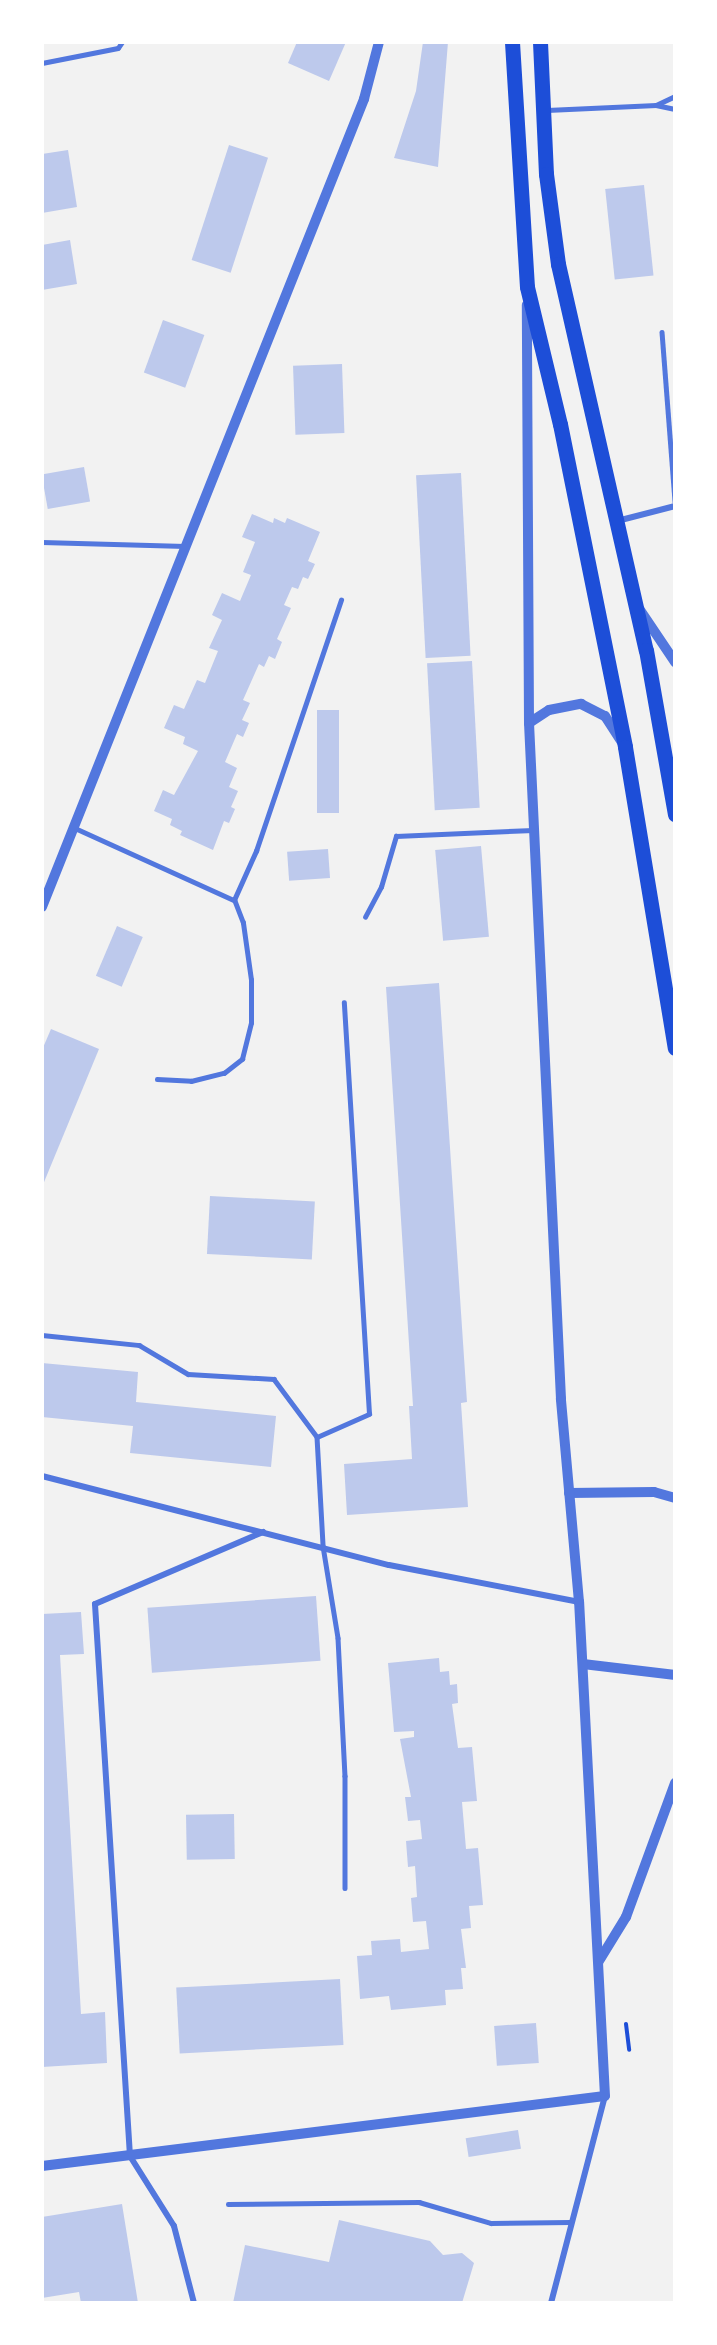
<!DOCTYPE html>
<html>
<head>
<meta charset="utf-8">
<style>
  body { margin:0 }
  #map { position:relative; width:717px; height:2345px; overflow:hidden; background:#f2f2f2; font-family:Commissioner,sans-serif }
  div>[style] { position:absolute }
  .building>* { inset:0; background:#bdc9ec; transform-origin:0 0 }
  .path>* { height:4px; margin:-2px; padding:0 2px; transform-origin:2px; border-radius:2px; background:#1d4ed8 }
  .service>* { height:4.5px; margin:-2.25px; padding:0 2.25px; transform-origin:2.25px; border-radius:2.25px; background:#5277de }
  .minor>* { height:6px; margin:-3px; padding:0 3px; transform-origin:3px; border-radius:3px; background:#5277de }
  .tertiary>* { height:10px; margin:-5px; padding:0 5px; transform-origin:5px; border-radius:5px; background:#5277de }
  .primary>* { height:15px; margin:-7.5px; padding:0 7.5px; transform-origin:7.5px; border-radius:7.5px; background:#1d4ed8 }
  span { translate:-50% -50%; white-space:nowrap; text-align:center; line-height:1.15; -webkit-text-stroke:5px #fff; paint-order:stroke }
  .frame { position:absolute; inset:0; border:44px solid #fff; pointer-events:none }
</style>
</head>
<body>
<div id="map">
  <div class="building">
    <i style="clip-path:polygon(297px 42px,346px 42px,329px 81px,288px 63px)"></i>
    <i style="clip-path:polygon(423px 42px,448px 42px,438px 167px,394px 158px,416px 91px)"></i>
    <i style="left:229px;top:145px;width:41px;height:121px;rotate:18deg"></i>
    <i style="clip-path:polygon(68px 150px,77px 207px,42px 213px,42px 154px)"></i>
    <i style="left:644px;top:185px;width:91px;height:39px;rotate:84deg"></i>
    <i style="clip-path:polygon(70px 240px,77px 284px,42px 290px,42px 245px)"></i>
    <i style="left:163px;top:320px;width:44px;height:56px;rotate:20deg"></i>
    <i style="left:342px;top:364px;width:69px;height:49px;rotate:88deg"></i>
    <i style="left:84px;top:467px;width:35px;height:43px;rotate:80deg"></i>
    <i style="left:461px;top:473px;width:183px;height:45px;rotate:87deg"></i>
    <i style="clip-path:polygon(252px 514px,273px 523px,274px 518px,285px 523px,287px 518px,320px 532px,308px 561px,315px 564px,308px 579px,303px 577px,298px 589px,292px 587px,284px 605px,291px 608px,277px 639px,282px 642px,275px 659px,269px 656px,264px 667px,259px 664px,243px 700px,250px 703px,242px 720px,249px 723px,243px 737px,237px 734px,225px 762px,237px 768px,229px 787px,238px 791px,231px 807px,235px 809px,229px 823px,224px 821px,213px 850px,180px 835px,182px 831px,170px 825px,172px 819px,154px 811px,163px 790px,174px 795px,198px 751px,183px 744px,185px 737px,164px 728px,174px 705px,184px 709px,197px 680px,205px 683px,218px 651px,209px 648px,222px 620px,212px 615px,222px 593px,240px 601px,251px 575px,243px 572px,255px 542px,242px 537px)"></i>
    <i style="left:472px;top:661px;width:147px;height:45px;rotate:87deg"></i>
    <i style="left:317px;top:710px;width:22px;height:103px"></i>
    <i style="left:481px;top:846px;width:91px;height:46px;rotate:85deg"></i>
    <i style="left:328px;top:849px;width:29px;height:41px;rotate:86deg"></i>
    <i style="left:117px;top:926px;width:28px;height:54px;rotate:23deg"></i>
    <i style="clip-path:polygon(439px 983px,467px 1402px,461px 1403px,468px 1507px,347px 1515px,344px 1464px,412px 1459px,409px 1406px,413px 1406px,386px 987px)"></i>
    <i style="clip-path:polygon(51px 1029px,99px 1049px,42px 1187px,42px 1050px)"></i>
    <i style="left:210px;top:1196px;width:105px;height:58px;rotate:3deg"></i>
    <i style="clip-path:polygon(42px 1363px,138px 1372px,136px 1402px,276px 1416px,271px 1467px,130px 1453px,133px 1426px,42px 1417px)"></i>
    <i style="left:316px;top:1596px;width:65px;height:169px;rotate:86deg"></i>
    <i style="clip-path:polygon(81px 1612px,84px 1654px,60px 1655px,81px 2014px,105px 2012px,107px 2063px,42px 2067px,42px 1614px)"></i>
    <i style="clip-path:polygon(439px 1658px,440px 1672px,449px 1671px,450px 1685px,457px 1684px,458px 1703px,452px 1704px,458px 1748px,472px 1747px,477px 1801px,462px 1802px,466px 1849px,478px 1848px,483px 1905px,469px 1906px,471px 1928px,461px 1929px,466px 1968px,461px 1968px,463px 1989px,445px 1990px,446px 2005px,391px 2010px,389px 1996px,360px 1999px,357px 1956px,372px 1955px,371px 1941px,400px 1939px,401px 1952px,429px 1949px,426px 1921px,413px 1922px,411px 1898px,417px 1897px,415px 1866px,408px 1867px,406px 1841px,422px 1839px,420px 1820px,408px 1821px,405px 1797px,411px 1797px,400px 1739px,414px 1737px,414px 1731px,394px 1732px,388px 1663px)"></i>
    <i style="left:234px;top:1814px;width:45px;height:48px;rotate:89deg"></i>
    <i style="left:340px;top:1979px;width:66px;height:164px;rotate:87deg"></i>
    <i style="left:536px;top:2023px;width:40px;height:42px;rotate:86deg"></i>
    <i style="left:518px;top:2130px;width:19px;height:53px;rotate:81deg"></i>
    <i style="clip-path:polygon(122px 2204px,138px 2303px,81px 2303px,79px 2292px,42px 2298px,42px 2217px)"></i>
    <i style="clip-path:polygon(339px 2220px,430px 2241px,443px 2255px,462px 2253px,474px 2263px,462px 2303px,233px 2303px,245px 2245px,329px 2262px)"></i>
  </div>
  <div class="path">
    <i style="left:626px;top:2024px;width:26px;rotate:83deg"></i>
  </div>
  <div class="service">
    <i style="left:42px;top:63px;width:77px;rotate:-11.2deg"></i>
    <i style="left:118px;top:48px;width:7px;rotate:-56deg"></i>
    <i style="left:656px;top:105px;width:21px;rotate:-25deg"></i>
    <i style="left:547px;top:110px;width:109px;rotate:-2.6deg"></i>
    <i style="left:656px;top:105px;width:19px;rotate:12deg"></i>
    <i style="left:662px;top:332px;width:170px;rotate:85.6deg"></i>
    <i style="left:42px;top:542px;width:143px;rotate:1.6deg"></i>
    <i style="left:75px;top:828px;width:175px;rotate:24.4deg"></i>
    <i style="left:234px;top:900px;width:54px;rotate:-65.8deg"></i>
    <i style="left:256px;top:851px;width:265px;rotate:-71.3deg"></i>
    <i style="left:365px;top:917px;width:34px;rotate:-62deg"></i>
    <i style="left:381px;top:887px;width:53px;rotate:-73.6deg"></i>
    <i style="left:396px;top:836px;width:137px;rotate:-2.5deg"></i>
    <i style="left:157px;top:1079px;width:34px;rotate:3deg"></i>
    <i style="left:191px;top:1081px;width:34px;rotate:-14deg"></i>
    <i style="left:224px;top:1073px;width:23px;rotate:-38deg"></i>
    <i style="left:242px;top:1059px;width:37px;rotate:-76deg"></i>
    <i style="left:251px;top:1023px;width:43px;rotate:-90deg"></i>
    <i style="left:251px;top:980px;width:58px;rotate:-98deg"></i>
    <i style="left:243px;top:923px;width:25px;rotate:-111deg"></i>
    <i style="left:42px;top:1335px;width:98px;rotate:5.9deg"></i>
    <i style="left:139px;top:1345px;width:57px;rotate:30.6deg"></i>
    <i style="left:188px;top:1374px;width:86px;rotate:3.3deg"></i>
    <i style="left:274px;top:1379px;width:72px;rotate:53.4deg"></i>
    <i style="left:317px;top:1437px;width:109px;rotate:86.8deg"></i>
    <i style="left:323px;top:1546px;width:93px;rotate:80.7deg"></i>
    <i style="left:338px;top:1638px;width:138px;rotate:87.1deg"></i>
    <i style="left:345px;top:1776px;width:112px;rotate:90deg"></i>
    <i style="left:317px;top:1437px;width:57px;rotate:-23.9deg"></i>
    <i style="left:369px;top:1414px;width:412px;rotate:-93.5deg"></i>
    <i style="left:228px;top:2204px;width:191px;rotate:-0.6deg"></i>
    <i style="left:419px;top:2202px;width:75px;rotate:16.3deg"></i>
    <i style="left:491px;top:2223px;width:79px;rotate:-0.7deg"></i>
  </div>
  <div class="minor">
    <i style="left:617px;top:521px;width:60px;rotate:-14.5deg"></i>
    <i style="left:42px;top:1476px;width:358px;rotate:14.4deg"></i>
    <i style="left:389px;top:1565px;width:194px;rotate:11deg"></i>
    <i style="left:194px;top:2303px;width:80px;rotate:-104.6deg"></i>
    <i style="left:174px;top:2226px;width:83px;rotate:-122.2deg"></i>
    <i style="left:130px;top:2156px;width:553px;rotate:-93.63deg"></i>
    <i style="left:95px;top:1604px;width:183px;rotate:-23.2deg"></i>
    <i style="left:551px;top:2303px;width:214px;rotate:-75.4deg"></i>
  </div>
  <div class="tertiary">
    <i style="left:640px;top:610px;width:63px;rotate:56.1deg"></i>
    <i style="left:529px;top:723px;width:24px;rotate:-33deg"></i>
    <i style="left:549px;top:710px;width:33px;rotate:-11deg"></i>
    <i style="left:581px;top:704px;width:27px;rotate:27deg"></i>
    <i style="left:605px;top:716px;width:30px;rotate:57deg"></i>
    <i style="left:42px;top:907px;width:870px;rotate:-68.27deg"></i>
    <i style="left:364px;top:99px;width:59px;rotate:-75.3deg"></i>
    <i style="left:569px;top:1493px;width:85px;rotate:-0.7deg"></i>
    <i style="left:654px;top:1492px;width:22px;rotate:16deg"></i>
    <i style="left:583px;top:1664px;width:93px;rotate:6.8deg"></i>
    <i style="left:599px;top:1961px;width:52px;rotate:-58.5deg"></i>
    <i style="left:626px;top:1917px;width:143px;rotate:-69.9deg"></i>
    <i style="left:42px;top:2166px;width:567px;rotate:-7.09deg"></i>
    <i style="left:605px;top:2096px;width:495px;rotate:-93deg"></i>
    <i style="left:579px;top:1602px;width:204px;rotate:-95.1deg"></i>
    <i style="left:561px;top:1399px;width:677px;rotate:-92.71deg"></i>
    <i style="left:529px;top:723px;width:418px;rotate:-90.3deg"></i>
  </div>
  <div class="primary">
    <i style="left:512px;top:42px;width:245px;rotate:86.5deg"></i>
    <i style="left:527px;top:287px;width:141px;rotate:76.5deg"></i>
    <i style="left:560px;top:424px;width:329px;rotate:78.6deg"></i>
    <i style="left:625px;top:747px;width:305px;rotate:80.6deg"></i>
    <i style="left:540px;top:42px;width:132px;rotate:87.4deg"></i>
    <i style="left:546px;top:174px;width:91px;rotate:82.4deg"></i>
    <i style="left:558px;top:264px;width:396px;rotate:77.2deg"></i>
    <i style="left:646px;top:650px;width:167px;rotate:80deg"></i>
  </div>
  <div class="frame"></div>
</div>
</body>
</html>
